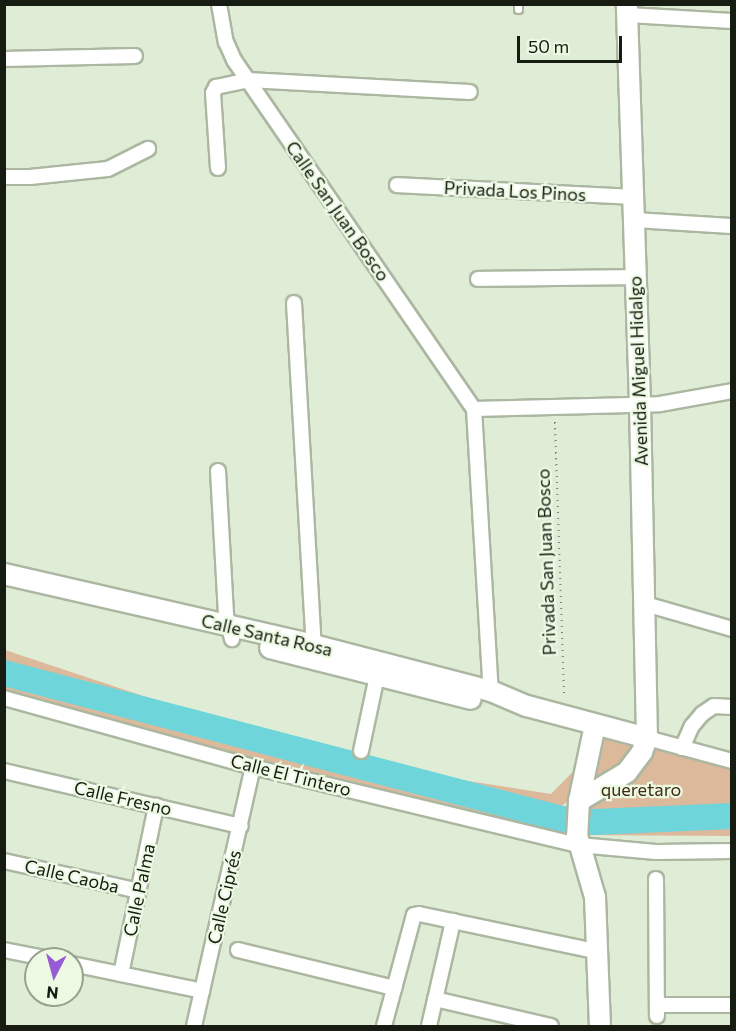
<!DOCTYPE html>
<html>
<head>
<meta charset="utf-8">
<style>
  body { margin:0 }
  #map { position:relative; width:736px; height:1031px; overflow:hidden; background:#e0edd6; font-family:Commissioner,sans-serif }
  div>[style] { position:absolute }
  .green>* { inset:0; background:#dcb99b }
  .river>* { height:26px; margin:-13px; padding:0 13px; transform-origin:13px; border-radius:13px; background:#6ed5db }
  .path>* { height:2px; margin-top:-1px; transform-origin:0; background:repeating-linear-gradient(90deg,#7c8575 0 1.5px,transparent 0 6px) }
  .roads { filter:drop-shadow(2px 0 #abb7a1) drop-shadow(-2px 0 #abb7a1) drop-shadow(0 2px #abb7a1) drop-shadow(0 -2px #abb7a1) }
  .lane>* { height:7px; margin:-3.5px; padding:0 3.5px; transform-origin:3.5px; border-radius:3.5px; background:#fff }
  .street>* { height:14px; margin:-7px; padding:0 7px; transform-origin:7px; border-radius:7px; background:#fff }
  .secondary>* { height:20px; margin:-10px; padding:0 10px; transform-origin:10px; border-radius:10px; background:#fff }
  span { translate:-50% -50%; white-space:nowrap; text-align:center; line-height:1.15; -webkit-text-stroke:4.5px #edfae3; paint-order:stroke }
  .street-label { font-size:18px; color:#171c13 }
  .park-label { font-size:18px; color:#412912 }
  .frame { position:absolute; inset:0; border:6px solid #171c13; pointer-events:none }
  .north { position:absolute; left:24px; top:947px; width:60px; height:60px; box-sizing:border-box; background:#edfae3; border:2px solid #97a190; border-radius:50%; rotate:186deg; font-size:16px; font-weight:700; line-height:24px; text-align:center; color:#171c13 }
  .north::after { content:''; display:block; margin:auto; width:21px; height:27px; background:#965cd3; clip-path:polygon(50% 0,100% 100%,50% 72%,0 100%) }
  .scale { position:absolute; left:517px; top:36px; width:105px; height:27px; box-sizing:border-box; border:3px solid #171c13; border-top:0; padding-left:8px; font-size:18px; line-height:21px; white-space:nowrap; color:#171c13; -webkit-text-stroke:4px #edfae3; paint-order:stroke }
</style>
</head>
<body>
<div id="map">
  <div class="green">
    <i style="clip-path:polygon(5px 650px,339px 761px,551px 794px,609px 735px,731px 764px,731px 836px,577px 835px,596px 776px,530px 834px,149px 738px,5px 707px)"></i>
  </div>
  <div class="river">
    <i style="left:4px;top:673px;width:577px;rotate:14.66deg"></i>
    <i style="left:562px;top:819px;width:33px;rotate:5deg"></i>
    <i style="left:595px;top:822px;width:137px;rotate:-2.5deg"></i>
  </div>
  <div class="path">
    <i style="left:555px;top:422px;width:276px;rotate:88.1deg"></i>
  </div>
  <div class="roads">
    <div class="lane">
      <i style="left:518px;top:9px;width:5px;rotate:-90deg"></i>
    </div>
    <div class="street">
      <i style="left:219px;top:4px;width:39px;rotate:80deg"></i>
      <i style="left:226px;top:42px;width:20px;rotate:66deg"></i>
      <i style="left:234px;top:60px;width:424px;rotate:55.5deg"></i>
      <i style="left:474px;top:409px;width:283px;rotate:86.6deg"></i>
      <i style="left:628px;top:15px;width:104px;rotate:3.3deg"></i>
      <i style="left:4px;top:59px;width:131px;rotate:-1.3deg"></i>
      <i style="left:218px;top:168px;width:75px;rotate:-93.8deg"></i>
      <i style="left:213px;top:93px;width:7px;rotate:-63deg"></i>
      <i style="left:216px;top:87px;width:33px;rotate:-12deg"></i>
      <i style="left:248px;top:80px;width:222px;rotate:3.1deg"></i>
      <i style="left:4px;top:177px;width:26px"></i>
      <i style="left:30px;top:177px;width:78px;rotate:-5.9deg"></i>
      <i style="left:108px;top:169px;width:45px;rotate:-26.6deg"></i>
      <i style="left:397px;top:185px;width:236px;rotate:2.9deg"></i>
      <i style="left:634px;top:220px;width:98px;rotate:3.5deg"></i>
      <i style="left:478px;top:279px;width:157px;rotate:-0.7deg"></i>
      <i style="left:294px;top:303px;width:349px;rotate:86.7deg"></i>
      <i style="left:474px;top:409px;width:186px;rotate:-1.5deg"></i>
      <i style="left:660px;top:404px;width:73px;rotate:-10.2deg"></i>
      <i style="left:218px;top:471px;width:144px;rotate:86.8deg"></i>
      <i style="left:226px;top:615px;width:25px;rotate:76deg"></i>
      <i style="left:645px;top:604px;width:91px;rotate:16deg"></i>
      <i style="left:4px;top:698px;width:258px;rotate:15.5deg"></i>
      <i style="left:253px;top:767px;width:335px;rotate:13.5deg"></i>
      <i style="left:579px;top:845px;width:77px;rotate:5.2deg"></i>
      <i style="left:656px;top:852px;width:76px;rotate:-0.8deg"></i>
      <i style="left:647px;top:738px;width:88px;rotate:15.1deg"></i>
      <i style="left:682px;top:748px;width:24px;rotate:-66deg"></i>
      <i style="left:692px;top:726px;width:16px;rotate:-50deg"></i>
      <i style="left:702px;top:714px;width:14px;rotate:-34deg"></i>
      <i style="left:714px;top:706px;width:18px;rotate:3deg"></i>
      <i style="left:361px;top:751px;width:77px;rotate:-78deg"></i>
      <i style="left:4px;top:771px;width:243px;rotate:13.1deg"></i>
      <i style="left:4px;top:861px;width:138px;rotate:12.5deg"></i>
      <i style="left:656px;top:879px;width:137px;rotate:89.6deg"></i>
      <i style="left:4px;top:950px;width:47px;rotate:11.1deg"></i>
      <i style="left:238px;top:950px;width:161px;rotate:13.7deg"></i>
      <i style="left:72px;top:964px;width:133px;rotate:11.7deg"></i>
      <i style="left:121px;top:974px;width:172px;rotate:-78.2deg"></i>
      <i style="left:435px;top:999px;width:119px;rotate:13.1deg"></i>
      <i style="left:657px;top:1005px;width:75px"></i>
      <i style="left:194px;top:1026px;width:266px;rotate:-77.2deg"></i>
      <i style="left:384px;top:1026px;width:115px;rotate:-74.9deg"></i>
      <i style="left:414px;top:915px;width:5px;rotate:-11deg"></i>
      <i style="left:419px;top:914px;width:184px;rotate:11.9deg"></i>
      <i style="left:429px;top:1026px;width:108px;rotate:-77.1deg"></i>
    </div>
    <div class="secondary">
      <i style="left:4px;top:574px;width:317px;rotate:12.9deg"></i>
      <i style="left:313px;top:645px;width:184px;rotate:14.5deg"></i>
      <i style="left:491px;top:691px;width:39px;rotate:23deg"></i>
      <i style="left:527px;top:706px;width:124px;rotate:14.9deg"></i>
      <i style="left:270px;top:648px;width:207px;rotate:14.2deg"></i>
      <i style="left:595px;top:725px;width:78px;rotate:101.9deg"></i>
      <i style="left:579px;top:801px;width:34px;rotate:93deg"></i>
      <i style="left:577px;top:835px;width:65px;rotate:73.8deg"></i>
      <i style="left:595px;top:897px;width:129px;rotate:87.8deg"></i>
      <i style="left:579px;top:801px;width:56px;rotate:-31.1deg"></i>
      <i style="left:627px;top:772px;width:25px;rotate:-53deg"></i>
      <i style="left:642px;top:752px;width:15px;rotate:-70deg"></i>
      <i style="left:647px;top:738px;width:335px;rotate:-91.2deg"></i>
      <i style="left:640px;top:403px;width:399px;rotate:-91.9deg"></i>
    </div>
  </div>
  <div class="street-label">
    <span style="left:515px;top:191px;rotate:3deg">Privada Los Pinos</span>
    <span style="left:338px;top:211px;rotate:55deg">Calle San Juan Bosco</span>
    <span style="left:638px;top:371px;rotate:-92deg">Avenida Miguel Hidalgo</span>
    <span style="left:546px;top:562px;rotate:-92deg">Privada San Juan Bosco</span>
    <span style="left:267px;top:635px;rotate:13deg">Calle Santa Rosa</span>
    <span style="left:291px;top:775px;rotate:14deg">Calle El Tintero</span>
    <span style="left:123px;top:798px;rotate:13deg">Calle Fresno</span>
    <span style="left:72px;top:876px;rotate:13deg">Calle Caoba</span>
    <span style="left:139px;top:890px;rotate:-78deg">Calle Palma</span>
    <span style="left:224px;top:897px;rotate:-77deg">Calle Ciprés</span>
  </div>
  <div class="park-label">
    <span style="left:641px;top:789px">queretaro</span>
  </div>
  <div class="frame"></div>
  <div class="north">N</div>
  <div class="scale">50 m</div>
</div>
</body>
</html>
